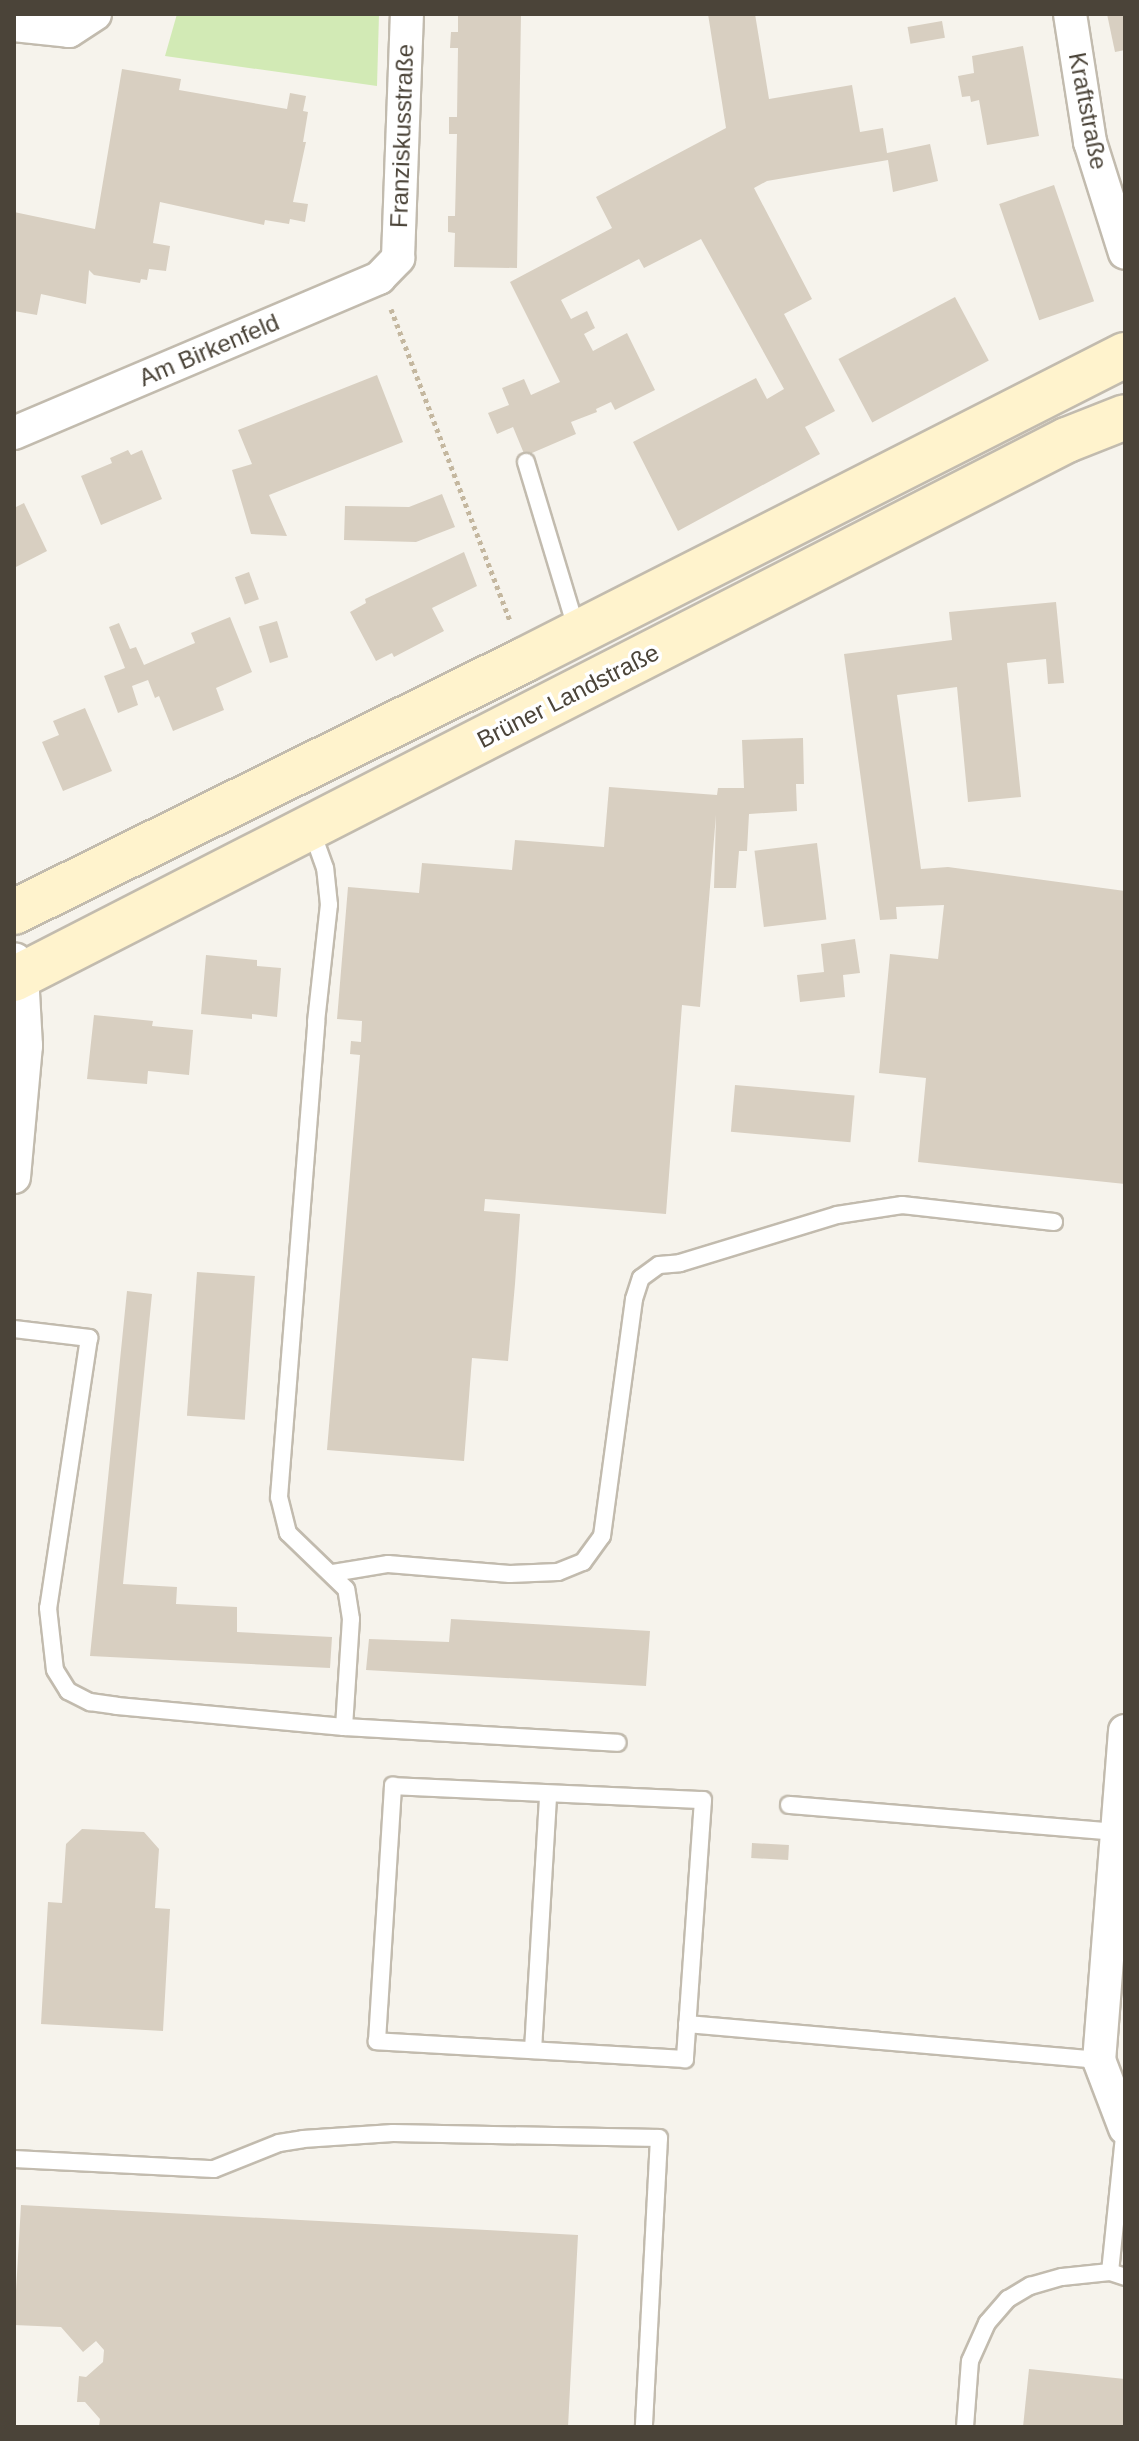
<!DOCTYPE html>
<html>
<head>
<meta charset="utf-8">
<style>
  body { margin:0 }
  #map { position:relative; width:1139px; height:2441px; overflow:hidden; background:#f6f3ec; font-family:Helvetica,sans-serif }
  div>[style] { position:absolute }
  .green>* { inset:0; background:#d2eab5 }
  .building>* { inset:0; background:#d8cfc1; transform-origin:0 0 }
  .path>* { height:5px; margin-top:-2.5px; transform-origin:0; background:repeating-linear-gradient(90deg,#c4b79f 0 4px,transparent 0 8px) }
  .roads { filter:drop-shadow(2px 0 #c2bbae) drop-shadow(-2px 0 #c2bbae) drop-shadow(0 2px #c2bbae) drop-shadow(0 -2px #c2bbae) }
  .lane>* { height:16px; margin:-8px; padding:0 8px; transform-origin:8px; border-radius:8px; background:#fff }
  .street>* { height:32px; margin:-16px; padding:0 16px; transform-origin:16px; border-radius:16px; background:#fff }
  .secondary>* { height:44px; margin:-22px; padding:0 22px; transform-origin:22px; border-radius:22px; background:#fff3cd }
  span { translate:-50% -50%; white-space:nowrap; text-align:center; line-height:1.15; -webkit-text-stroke:7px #fff; paint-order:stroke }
  .street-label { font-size:24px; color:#4b4439 }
  .frame { position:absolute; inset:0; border:16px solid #4b4439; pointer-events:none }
</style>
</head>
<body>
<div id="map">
  <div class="green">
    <i style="clip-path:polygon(177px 14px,379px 14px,377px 86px,165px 56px)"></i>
  </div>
  <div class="building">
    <i style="clip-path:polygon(458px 14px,521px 14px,517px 268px,454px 267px,455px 233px,448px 232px,448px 216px,455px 216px,457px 134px,449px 134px,449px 117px,457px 117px,458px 48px,450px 48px,451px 32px,458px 32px)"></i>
    <i style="clip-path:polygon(708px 14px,755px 14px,769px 99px,852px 85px,860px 132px,883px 128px,887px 153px,930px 144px,938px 181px,893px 192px,888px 160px,767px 181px,754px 188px,812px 299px,784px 314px,835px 411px,805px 427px,820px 454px,678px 531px,633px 442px,756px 378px,767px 399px,784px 389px,701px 239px,644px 268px,639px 259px,561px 300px,571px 319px,587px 311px,595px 328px,584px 334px,593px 351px,627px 333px,655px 390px,615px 410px,611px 402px,596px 409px,597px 412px,571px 422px,576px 434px,525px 456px,513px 427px,497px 434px,488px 413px,509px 405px,502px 388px,524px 379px,531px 395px,560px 382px,510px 282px,612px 228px,596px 197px,726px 128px)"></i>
    <i style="clip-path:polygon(1107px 14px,1125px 14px,1125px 50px,1115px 52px)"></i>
    <i style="left:942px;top:21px;width:17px;height:35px;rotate:80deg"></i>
    <i style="clip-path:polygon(1023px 46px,1039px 136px,987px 145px,979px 100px,971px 102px,970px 96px,962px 97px,958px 76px,974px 73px,972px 56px)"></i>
    <i style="clip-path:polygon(122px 69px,181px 79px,179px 90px,287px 109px,290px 93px,306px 96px,303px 111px,308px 112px,303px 142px,306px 142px,293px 202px,308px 204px,305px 222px,290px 219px,289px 224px,265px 220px,264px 225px,160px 202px,153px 243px,170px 246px,166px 271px,149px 269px,147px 280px,141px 279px,140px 283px,94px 275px,89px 270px,86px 304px,41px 294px,37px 315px,14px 311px,14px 212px,95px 229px)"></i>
    <i style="left:1054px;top:185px;width:123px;height:58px;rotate:71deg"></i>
    <i style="left:955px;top:297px;width:72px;height:132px;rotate:62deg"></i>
    <i style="clip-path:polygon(377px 375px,403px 442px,269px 495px,287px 536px,251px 534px,232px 470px,252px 464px,238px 430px)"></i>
    <i style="clip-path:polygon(128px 450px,131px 455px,142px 450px,162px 499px,101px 525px,81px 476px,112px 463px,110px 458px)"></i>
    <i style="clip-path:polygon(442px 494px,455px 527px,416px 542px,344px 540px,345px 506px,409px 507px)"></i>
    <i style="clip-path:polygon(24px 503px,47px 551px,14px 568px,14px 508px)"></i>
    <i style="clip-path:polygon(464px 552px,477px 586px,432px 608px,444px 631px,394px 657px,392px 653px,376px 661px,350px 612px,366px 603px,365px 599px)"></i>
    <i style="left:249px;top:572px;width:29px;height:15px;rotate:70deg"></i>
    <i style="clip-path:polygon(1056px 602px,1064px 683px,1048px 684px,1046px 659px,1007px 663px,1021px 797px,968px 802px,957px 687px,897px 695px,921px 869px,948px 867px,1125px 891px,1125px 1184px,918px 1162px,926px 1078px,879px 1073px,890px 954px,938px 959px,944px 905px,896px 907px,897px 919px,880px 920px,844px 654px,952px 640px,949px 612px)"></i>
    <i style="clip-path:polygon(230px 617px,252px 672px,216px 688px,224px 710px,173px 731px,159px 696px,155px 698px,148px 680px,132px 686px,138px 705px,118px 713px,104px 676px,125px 668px,109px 627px,119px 623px,130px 649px,136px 647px,144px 665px,195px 643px,191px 633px)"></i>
    <i style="left:277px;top:621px;width:38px;height:19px;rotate:73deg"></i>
    <i style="clip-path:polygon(85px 708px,112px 771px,63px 791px,42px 742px,59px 735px,53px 721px)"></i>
    <i style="clip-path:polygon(803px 738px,804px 784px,796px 784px,797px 811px,749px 814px,747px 851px,739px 851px,736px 888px,714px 888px,716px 815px,700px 1007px,682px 1005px,666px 1214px,485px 1199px,484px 1211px,520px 1214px,515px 1284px,508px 1361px,472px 1358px,464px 1461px,327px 1450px,360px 1055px,350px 1054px,351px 1041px,361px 1042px,362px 1021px,337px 1019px,348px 887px,419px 893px,422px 863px,512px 870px,515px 840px,604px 847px,609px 787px,717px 795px,718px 788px,744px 788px,742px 740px)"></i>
    <i style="left:817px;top:843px;width:77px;height:63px;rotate:83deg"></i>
    <i style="clip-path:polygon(855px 939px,860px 973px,843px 975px,845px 997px,800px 1002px,797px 975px,824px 972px,821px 944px)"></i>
    <i style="clip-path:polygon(206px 955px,257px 960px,257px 966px,281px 968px,277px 1017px,252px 1014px,252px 1019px,201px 1014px)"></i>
    <i style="clip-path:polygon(94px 1015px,153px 1021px,152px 1026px,193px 1030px,189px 1075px,148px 1071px,147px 1084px,87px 1079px)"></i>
    <i style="left:735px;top:1085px;width:120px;height:47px;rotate:5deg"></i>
    <i style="left:197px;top:1272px;width:58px;height:144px;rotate:4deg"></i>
    <i style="clip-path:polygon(127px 1291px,152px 1294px,123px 1584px,177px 1587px,176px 1604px,237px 1607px,237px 1632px,332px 1637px,330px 1668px,90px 1656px)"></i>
    <i style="clip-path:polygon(451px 1619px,650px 1631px,646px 1686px,366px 1670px,369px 1639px,449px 1642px)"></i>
    <i style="clip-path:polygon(82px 1829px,144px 1832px,159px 1849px,155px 1908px,170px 1909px,163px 2031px,41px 2024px,48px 1902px,62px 1903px,66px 1844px)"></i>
    <i style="left:752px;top:1843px;width:37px;height:15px;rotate:3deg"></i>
    <i style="clip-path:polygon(21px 2205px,578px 2235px,568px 2427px,99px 2427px,100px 2419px,85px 2402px,77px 2402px,79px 2376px,86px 2377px,103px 2362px,104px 2350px,96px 2341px,83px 2352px,61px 2327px,14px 2325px)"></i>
    <i style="clip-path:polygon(1029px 2369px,1125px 2379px,1125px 2427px,1023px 2427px)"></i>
  </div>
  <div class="path">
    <i style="left:391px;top:309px;width:334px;rotate:69.1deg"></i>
  </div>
  <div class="roads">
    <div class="lane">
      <i style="left:526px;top:462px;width:177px;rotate:73.2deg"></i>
      <i style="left:14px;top:1329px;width:76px;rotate:6.8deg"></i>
      <i style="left:89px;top:1338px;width:273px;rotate:98.6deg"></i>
      <i style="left:48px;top:1608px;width:62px;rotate:83.6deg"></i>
      <i style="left:55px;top:1670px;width:25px;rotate:58deg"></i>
      <i style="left:68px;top:1691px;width:25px;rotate:27deg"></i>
      <i style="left:90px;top:1702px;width:27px;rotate:8deg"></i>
      <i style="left:117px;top:1706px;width:228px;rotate:5.3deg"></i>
      <i style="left:344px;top:1727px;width:108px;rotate:-86.3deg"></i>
      <i style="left:351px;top:1619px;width:30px;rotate:-99deg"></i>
      <i style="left:346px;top:1589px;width:81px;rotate:-136deg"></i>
      <i style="left:288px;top:1533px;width:37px;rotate:-104deg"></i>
      <i style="left:279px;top:1497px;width:476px;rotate:-85.5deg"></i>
      <i style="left:316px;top:1022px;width:118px;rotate:-83.7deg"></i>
      <i style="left:329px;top:905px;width:37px;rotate:-96deg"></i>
      <i style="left:325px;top:868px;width:41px;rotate:-109.7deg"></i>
      <i style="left:333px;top:1573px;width:56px;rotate:-9.3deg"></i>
      <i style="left:388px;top:1564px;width:122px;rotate:4.7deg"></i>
      <i style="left:510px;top:1574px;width:48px;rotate:-2.4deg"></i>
      <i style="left:558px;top:1572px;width:27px;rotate:-22deg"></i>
      <i style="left:583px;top:1562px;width:32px;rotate:-54deg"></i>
      <i style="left:602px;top:1536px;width:239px;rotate:-82.3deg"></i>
      <i style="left:634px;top:1299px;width:22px;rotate:-72deg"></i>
      <i style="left:641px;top:1278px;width:22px;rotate:-36deg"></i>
      <i style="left:659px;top:1265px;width:21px;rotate:-5deg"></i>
      <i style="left:680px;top:1263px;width:164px;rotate:-17deg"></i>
      <i style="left:837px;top:1215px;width:66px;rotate:-8.7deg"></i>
      <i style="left:902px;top:1205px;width:153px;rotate:6.4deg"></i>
      <i style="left:344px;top:1727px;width:274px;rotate:3.3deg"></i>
      <i style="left:393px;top:1786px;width:310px;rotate:2.6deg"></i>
      <i style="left:703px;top:1800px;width:260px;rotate:94deg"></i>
      <i style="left:685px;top:2059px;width:309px;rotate:-176.7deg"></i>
      <i style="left:377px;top:2041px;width:256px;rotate:-86.4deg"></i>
      <i style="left:789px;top:1805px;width:327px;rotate:4.7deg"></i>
      <i style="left:687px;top:2024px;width:414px;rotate:5deg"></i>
      <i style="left:533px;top:2050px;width:256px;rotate:-86.6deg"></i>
      <i style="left:14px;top:2159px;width:200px;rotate:2.9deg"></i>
      <i style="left:214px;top:2169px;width:70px;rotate:-21.8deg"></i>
      <i style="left:279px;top:2143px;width:24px;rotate:-9deg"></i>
      <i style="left:303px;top:2139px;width:90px;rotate:-3.8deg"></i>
      <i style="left:393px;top:2133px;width:266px;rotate:1.1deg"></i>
      <i style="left:659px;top:2138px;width:289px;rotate:93deg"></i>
      <i style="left:1110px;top:2272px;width:145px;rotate:-84.1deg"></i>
      <i style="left:965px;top:2427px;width:66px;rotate:-85.7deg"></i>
      <i style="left:970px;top:2361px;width:42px;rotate:-65.9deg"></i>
      <i style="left:987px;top:2323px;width:32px;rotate:-49deg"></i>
      <i style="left:1008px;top:2299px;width:26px;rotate:-31deg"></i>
      <i style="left:1030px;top:2286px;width:33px;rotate:-16deg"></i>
      <i style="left:1062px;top:2277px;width:48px;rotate:-5.9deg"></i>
      <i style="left:1110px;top:2272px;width:16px;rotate:18deg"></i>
    </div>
    <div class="street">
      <i style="left:1070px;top:14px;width:130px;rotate:81.1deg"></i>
      <i style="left:1090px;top:142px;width:116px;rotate:72.5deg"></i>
      <i style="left:14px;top:25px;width:55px;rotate:6.2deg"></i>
      <i style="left:69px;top:31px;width:31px;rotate:-33deg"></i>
      <i style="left:14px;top:433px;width:397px;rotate:-23deg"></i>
      <i style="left:379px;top:278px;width:28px;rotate:-46deg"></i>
      <i style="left:398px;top:258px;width:244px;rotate:-87.9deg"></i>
      <i style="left:14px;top:1177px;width:132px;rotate:-84.8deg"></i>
      <i style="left:26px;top:1046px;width:71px;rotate:-93.2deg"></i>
      <i style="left:22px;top:975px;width:17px;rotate:-114deg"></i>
      <i style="left:1125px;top:1731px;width:330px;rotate:94.5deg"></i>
      <i style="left:1099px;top:2060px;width:73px;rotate:69.1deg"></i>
    </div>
    <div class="secondary">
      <i style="left:14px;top:912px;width:569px;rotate:-26.29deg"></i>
      <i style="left:524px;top:660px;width:674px;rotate:-26.91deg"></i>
      <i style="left:14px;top:979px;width:1183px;rotate:-27.11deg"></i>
      <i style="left:1067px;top:440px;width:62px;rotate:-21.6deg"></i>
    </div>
  </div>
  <div class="street-label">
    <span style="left:1088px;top:111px;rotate:79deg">Kraftstraße</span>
    <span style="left:402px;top:136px;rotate:-88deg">Franziskusstraße</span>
    <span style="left:209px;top:350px;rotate:-23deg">Am Birkenfeld</span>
    <span style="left:568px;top:696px;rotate:-27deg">Brüner Landstraße</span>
  </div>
  <div class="frame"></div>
</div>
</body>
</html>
